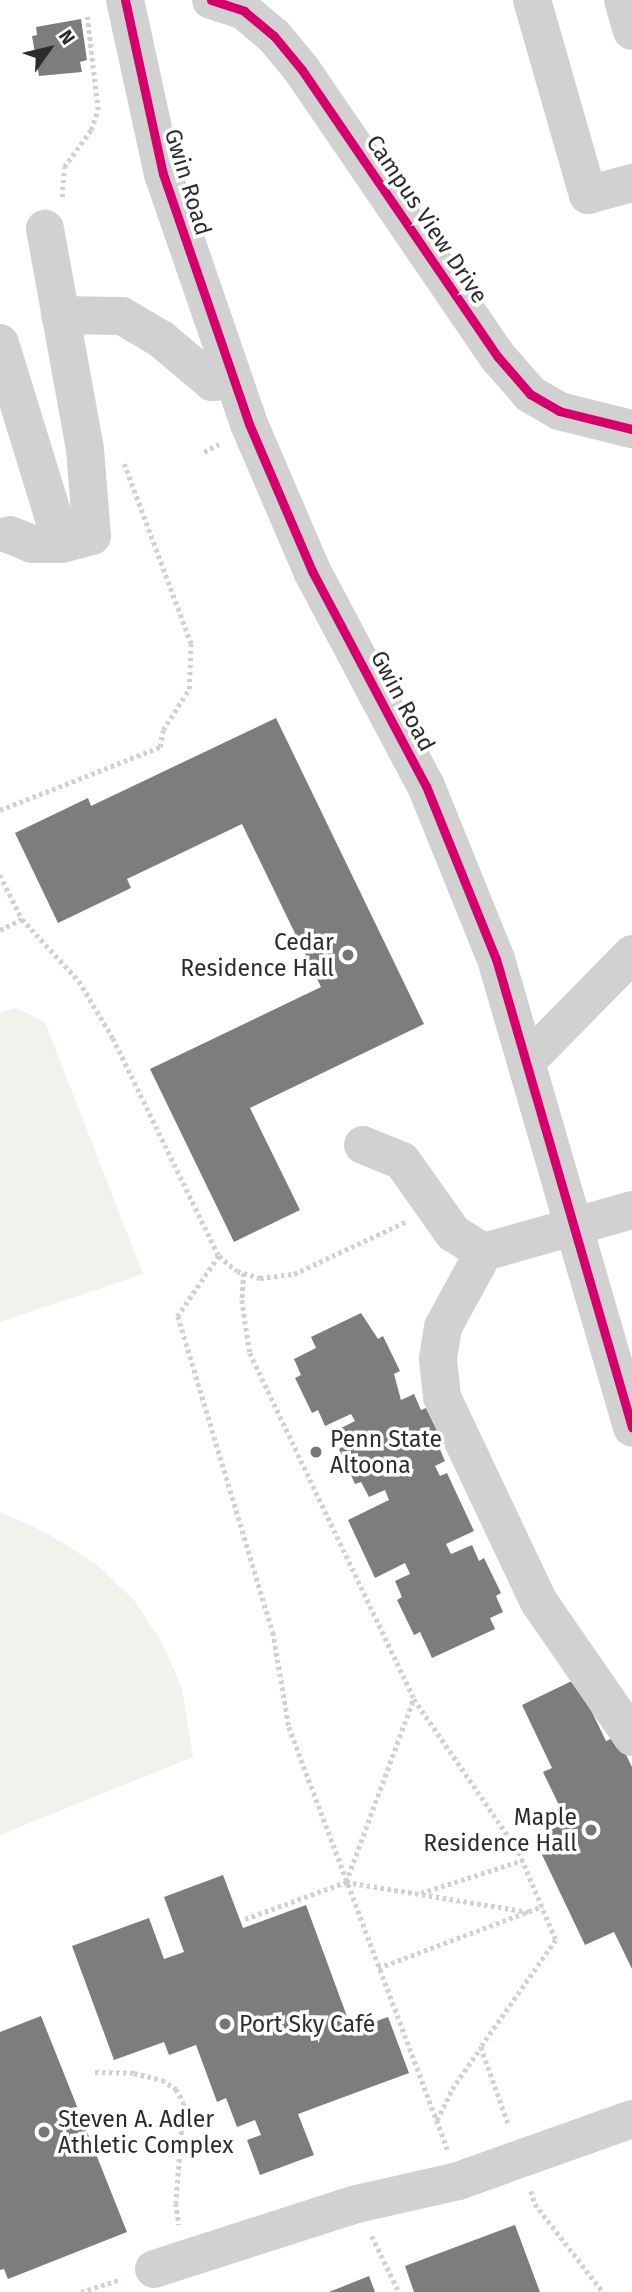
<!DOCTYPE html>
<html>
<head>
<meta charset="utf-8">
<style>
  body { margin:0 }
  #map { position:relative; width:632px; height:2292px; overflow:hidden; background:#fff; font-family:"Fira Sans",sans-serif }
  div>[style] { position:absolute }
  .green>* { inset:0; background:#f0f3eb }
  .building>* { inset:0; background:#7d7d7d }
  .path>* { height:4.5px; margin-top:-2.25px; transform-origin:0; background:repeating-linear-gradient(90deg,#d1d1d1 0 3.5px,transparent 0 7px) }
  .minor>* { height:38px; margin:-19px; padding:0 19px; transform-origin:19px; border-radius:19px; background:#d1d1d1 }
  .cycleway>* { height:9px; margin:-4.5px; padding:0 4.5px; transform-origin:4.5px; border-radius:4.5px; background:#d6006c }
  .dots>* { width:19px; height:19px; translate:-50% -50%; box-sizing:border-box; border:4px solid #fff; border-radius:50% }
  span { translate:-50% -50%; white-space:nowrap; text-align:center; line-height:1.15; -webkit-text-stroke:7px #fff; paint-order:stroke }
  .street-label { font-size:23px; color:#2c2c2c }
  .poi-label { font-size:23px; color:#2c2c2c }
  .right { translate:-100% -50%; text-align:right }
  .left { translate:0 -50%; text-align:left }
  .north { position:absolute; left:14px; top:14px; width:70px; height:70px; -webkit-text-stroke:5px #fff; paint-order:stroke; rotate:56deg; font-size:19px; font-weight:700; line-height:28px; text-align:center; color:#2c2c2c }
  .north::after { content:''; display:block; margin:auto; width:24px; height:32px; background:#2c2c2c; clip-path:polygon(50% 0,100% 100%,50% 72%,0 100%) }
</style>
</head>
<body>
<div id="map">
  <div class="green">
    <i style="clip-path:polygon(16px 1008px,45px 1022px,143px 1274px,0 1322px,0 1012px)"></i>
    <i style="clip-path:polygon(0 1512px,47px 1533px,96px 1564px,134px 1600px,164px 1646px,182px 1689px,193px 1757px,0 1835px)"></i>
  </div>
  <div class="building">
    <i style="clip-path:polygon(81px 19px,87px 60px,80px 62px,82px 72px,39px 76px,32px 36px,37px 35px,36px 27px)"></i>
    <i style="clip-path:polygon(276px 718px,424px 1024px,250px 1108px,300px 1210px,234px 1242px,150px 1069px,321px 987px,242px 824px,127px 879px,131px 888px,58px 923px,15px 833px,88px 798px,91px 806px)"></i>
    <i style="clip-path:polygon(361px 1313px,378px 1339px,383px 1336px,400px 1371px,394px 1374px,401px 1400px,414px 1394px,421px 1410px,426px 1408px,443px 1443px,438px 1445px,445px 1461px,435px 1466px,440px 1476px,447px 1473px,474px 1531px,446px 1544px,451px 1554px,472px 1545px,479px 1561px,484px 1558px,501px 1593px,496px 1596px,503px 1612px,490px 1618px,495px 1629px,432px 1658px,420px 1632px,414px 1635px,397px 1600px,402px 1597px,395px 1581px,410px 1574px,405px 1563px,375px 1578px,348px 1520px,389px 1500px,385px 1490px,369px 1497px,361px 1482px,355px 1484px,339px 1449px,344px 1446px,337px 1430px,355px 1421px,351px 1414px,325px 1426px,318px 1410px,312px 1413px,295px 1378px,301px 1375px,294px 1359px,316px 1348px,311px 1337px)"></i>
    <i style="clip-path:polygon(576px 1679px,606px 1741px,617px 1736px,632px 1767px,632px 1969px,614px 1932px,585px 1945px,534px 1838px,567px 1822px,543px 1772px,552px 1768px,522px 1705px)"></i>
    <i style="clip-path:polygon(223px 1875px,243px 1928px,306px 1905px,352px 2030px,388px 2017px,409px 2073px,298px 2114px,314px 2155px,260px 2175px,247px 2140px,261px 2135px,255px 2120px,237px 2127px,226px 2098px,217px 2102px,196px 2045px,169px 2055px,164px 2042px,114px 2060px,72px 1946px,149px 1918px,164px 1959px,184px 1952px,164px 1897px)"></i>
    <i style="clip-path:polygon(41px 2016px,127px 2232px,8px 2279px,4px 2269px,0 2270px,0 2032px)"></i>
    <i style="clip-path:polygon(515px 2225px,540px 2292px,414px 2292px,405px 2266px)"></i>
    <i style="clip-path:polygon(369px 2276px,375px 2292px,329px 2292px)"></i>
  </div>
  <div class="path">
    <i style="left:62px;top:197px;width:30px;rotate:-86deg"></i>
    <i style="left:64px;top:167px;width:46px;rotate:-53.9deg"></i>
    <i style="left:91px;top:130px;width:21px;rotate:-71deg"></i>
    <i style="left:98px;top:110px;width:94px;rotate:-96.7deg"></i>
    <i style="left:204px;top:452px;width:17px;rotate:-28deg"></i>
    <i style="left:0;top:810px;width:172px;rotate:-21.5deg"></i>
    <i style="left:160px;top:747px;width:17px;rotate:-80deg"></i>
    <i style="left:163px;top:730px;width:49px;rotate:-57.6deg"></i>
    <i style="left:189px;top:689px;width:45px;rotate:-87.5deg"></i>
    <i style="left:191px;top:644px;width:192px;rotate:-110.4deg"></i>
    <i style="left:0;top:875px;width:49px;rotate:63.4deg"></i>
    <i style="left:22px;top:919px;width:84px;rotate:47.4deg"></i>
    <i style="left:79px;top:981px;width:66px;rotate:59.2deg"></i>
    <i style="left:113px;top:1038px;width:242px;rotate:64.1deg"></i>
    <i style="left:219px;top:1256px;width:23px;rotate:40deg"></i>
    <i style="left:237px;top:1271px;width:24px;rotate:17deg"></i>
    <i style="left:260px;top:1278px;width:34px;rotate:-7deg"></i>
    <i style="left:294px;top:1274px;width:123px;rotate:-25.1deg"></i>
    <i style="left:0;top:930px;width:25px;rotate:-27deg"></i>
    <i style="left:219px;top:1256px;width:73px;rotate:124.3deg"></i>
    <i style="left:178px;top:1316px;width:330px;rotate:73.3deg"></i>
    <i style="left:273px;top:1632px;width:96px;rotate:80.4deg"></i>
    <i style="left:289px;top:1727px;width:451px;rotate:69.4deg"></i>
    <i style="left:244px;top:1273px;width:27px;rotate:94deg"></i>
    <i style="left:242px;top:1300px;width:54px;rotate:81.4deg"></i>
    <i style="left:250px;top:1353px;width:383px;rotate:64.6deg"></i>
    <i style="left:414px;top:1699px;width:186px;rotate:55.5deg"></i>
    <i style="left:519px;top:1852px;width:95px;rotate:67.2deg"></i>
    <i style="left:556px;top:1940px;width:131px;rotate:125deg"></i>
    <i style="left:481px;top:2047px;width:84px;rotate:70.5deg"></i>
    <i style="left:346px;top:1882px;width:194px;rotate:-69.8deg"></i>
    <i style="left:421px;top:1893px;width:107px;rotate:-17.9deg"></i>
    <i style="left:245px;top:1919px;width:108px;rotate:-20.1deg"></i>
    <i style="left:346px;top:1882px;width:185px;rotate:9.3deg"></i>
    <i style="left:378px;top:1968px;width:176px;rotate:-20.6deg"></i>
    <i style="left:95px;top:2072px;width:39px;rotate:1deg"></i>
    <i style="left:134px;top:2073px;width:29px;rotate:14deg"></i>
    <i style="left:162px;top:2080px;width:17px;rotate:33deg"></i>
    <i style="left:176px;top:2089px;width:16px;rotate:60deg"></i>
    <i style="left:184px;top:2103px;width:100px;rotate:94.6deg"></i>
    <i style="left:176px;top:2203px;width:22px;rotate:82deg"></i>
    <i style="left:437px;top:2120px;width:34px;rotate:-64deg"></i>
    <i style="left:452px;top:2089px;width:51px;rotate:-55.4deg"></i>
    <i style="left:531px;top:2191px;width:14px;rotate:73deg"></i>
    <i style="left:535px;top:2204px;width:111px;rotate:52.3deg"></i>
    <i style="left:372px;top:2236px;width:62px;rotate:64.3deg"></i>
    <i style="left:81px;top:2292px;width:42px;rotate:-18deg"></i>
  </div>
  <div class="minor">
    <i style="left:125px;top:0;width:178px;rotate:77.7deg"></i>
    <i style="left:163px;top:174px;width:264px;rotate:71deg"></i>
    <i style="left:249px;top:424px;width:160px;rotate:66.8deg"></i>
    <i style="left:312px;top:571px;width:243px;rotate:62.1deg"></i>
    <i style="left:426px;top:786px;width:187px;rotate:68deg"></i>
    <i style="left:496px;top:959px;width:488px;rotate:73.8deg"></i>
    <i style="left:211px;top:0;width:35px;rotate:18deg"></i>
    <i style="left:244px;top:11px;width:39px;rotate:40deg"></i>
    <i style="left:274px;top:36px;width:44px;rotate:50.5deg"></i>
    <i style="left:302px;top:70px;width:348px;rotate:55.7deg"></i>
    <i style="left:498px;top:357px;width:49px;rotate:49.1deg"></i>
    <i style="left:530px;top:394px;width:34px;rotate:30deg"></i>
    <i style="left:559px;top:411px;width:75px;rotate:13.9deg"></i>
    <i style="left:532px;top:0;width:203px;rotate:74deg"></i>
    <i style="left:588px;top:195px;width:46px;rotate:-15.3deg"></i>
    <i style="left:623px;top:0;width:32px;rotate:74deg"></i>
    <i style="left:60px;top:315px;width:62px;rotate:0.9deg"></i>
    <i style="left:122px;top:316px;width:45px;rotate:30.5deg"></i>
    <i style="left:161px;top:339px;width:67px;rotate:40.1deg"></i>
    <i style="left:212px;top:382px;width:21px;rotate:-5deg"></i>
    <i style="left:0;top:343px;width:210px;rotate:72.9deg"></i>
    <i style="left:10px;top:535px;width:24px;rotate:22deg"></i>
    <i style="left:32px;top:544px;width:30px"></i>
    <i style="left:62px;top:544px;width:31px;rotate:-15deg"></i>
    <i style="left:92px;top:536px;width:87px;rotate:-94.6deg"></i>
    <i style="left:85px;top:449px;width:224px;rotate:-100.3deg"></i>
    <i style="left:527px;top:1061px;width:150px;rotate:-45.5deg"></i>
    <i style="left:363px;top:1145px;width:42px;rotate:22.3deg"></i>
    <i style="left:402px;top:1161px;width:88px;rotate:54.7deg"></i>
    <i style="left:453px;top:1233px;width:36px;rotate:32deg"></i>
    <i style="left:484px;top:1252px;width:154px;rotate:-15.8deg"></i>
    <i style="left:484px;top:1252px;width:85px;rotate:118.7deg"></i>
    <i style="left:443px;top:1327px;width:32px;rotate:99deg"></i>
    <i style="left:438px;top:1359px;width:38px;rotate:84deg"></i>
    <i style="left:442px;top:1397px;width:227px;rotate:64.7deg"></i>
    <i style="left:539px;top:1602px;width:164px;rotate:55.4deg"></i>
    <i style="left:154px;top:2269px;width:213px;rotate:-17.8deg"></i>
    <i style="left:357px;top:2204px;width:104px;rotate:-12.8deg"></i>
    <i style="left:458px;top:2181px;width:185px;rotate:-19.6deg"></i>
  </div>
  <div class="cycleway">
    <i style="left:125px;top:0;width:178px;rotate:77.7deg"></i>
    <i style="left:163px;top:174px;width:264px;rotate:71deg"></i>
    <i style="left:249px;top:424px;width:160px;rotate:66.8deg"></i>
    <i style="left:312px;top:571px;width:243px;rotate:62.1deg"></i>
    <i style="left:426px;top:786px;width:187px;rotate:68deg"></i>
    <i style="left:496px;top:959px;width:488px;rotate:73.8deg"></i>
    <i style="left:211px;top:0;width:35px;rotate:18deg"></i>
    <i style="left:244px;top:11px;width:39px;rotate:40deg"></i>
    <i style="left:274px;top:36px;width:44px;rotate:50.5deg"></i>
    <i style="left:302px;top:70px;width:348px;rotate:55.7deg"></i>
    <i style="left:498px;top:357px;width:49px;rotate:49.1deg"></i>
    <i style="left:530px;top:394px;width:34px;rotate:30deg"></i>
    <i style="left:559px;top:411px;width:75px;rotate:13.9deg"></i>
  </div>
  <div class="dots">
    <i style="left:348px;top:955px;background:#767676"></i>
    <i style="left:316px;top:1452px;background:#767676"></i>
    <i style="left:591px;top:1830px;background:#767676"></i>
    <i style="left:225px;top:2024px;background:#767676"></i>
    <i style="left:44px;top:2132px;background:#767676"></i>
  </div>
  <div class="street-label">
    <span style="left:188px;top:182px;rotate:73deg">Gwin Road</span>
    <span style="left:427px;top:219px;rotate:56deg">Campus View Drive</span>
    <span style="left:403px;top:701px;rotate:62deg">Gwin Road</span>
  </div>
  <div class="poi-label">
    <span class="right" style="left:334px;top:955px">Cedar<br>Residence Hall</span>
    <span class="left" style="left:330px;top:1452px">Penn State<br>Altoona</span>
    <span class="right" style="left:577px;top:1830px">Maple<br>Residence Hall</span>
    <span class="left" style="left:239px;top:2024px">Port Sky Café</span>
    <span class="left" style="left:58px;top:2132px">Steven A. Adler<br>Athletic Complex</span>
  </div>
  <div class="north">N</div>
</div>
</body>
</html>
